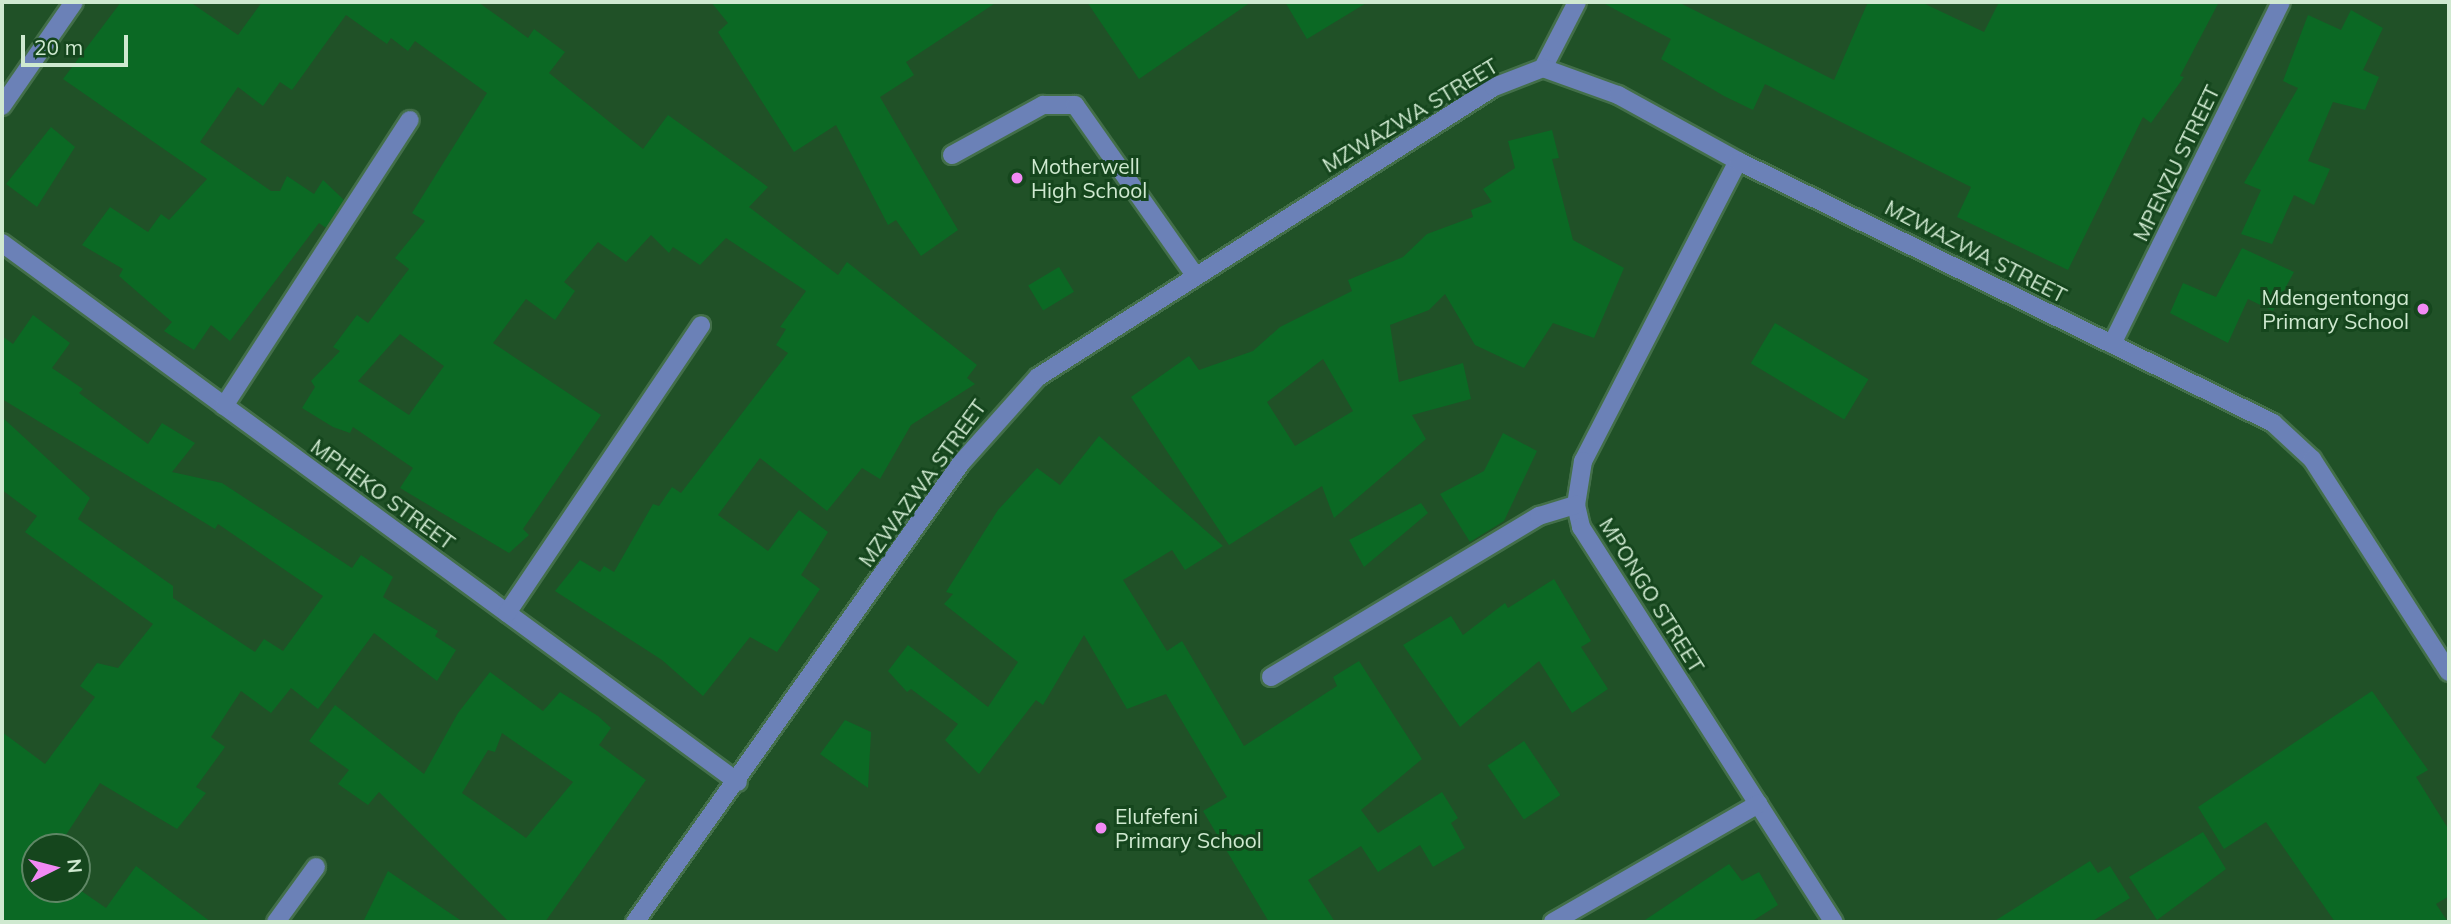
<!DOCTYPE html>
<html>
<head>
<meta charset="utf-8">
<style>
  body { margin:0 }
  #map { position:relative; width:2451px; height:924px; overflow:hidden; background:#205127; font-family:Mulish,sans-serif }
  div>[style] { position:absolute }
  .building>* { inset:0; background:#0b6924; transform-origin:0 0 }
  .roads { filter:drop-shadow(2px 0 #436f49) drop-shadow(-2px 0 #436f49) drop-shadow(0 2px #436f49) drop-shadow(0 -2px #436f49) }
  .minor>* { height:18px; margin:-9px; padding:0 9px; transform-origin:9px; border-radius:9px; background:#6b81b7 }
  .dots>* { width:19px; height:19px; translate:-50% -50%; box-sizing:border-box; border:4px solid #15461d; border-radius:50% }
  span { translate:-50% -50%; white-space:nowrap; text-align:center; line-height:1.15; -webkit-text-stroke:6px #15461d; paint-order:stroke }
  .street-label { font-size:21px; color:#cfe9d0 }
  .poi-label { font-size:21px; color:#cfe9d0 }
  .left { translate:0 -50%; text-align:left }
  .right { translate:-100% -50%; text-align:right }
  .frame { position:absolute; inset:0; border:4px solid #cfe9d0; pointer-events:none }
  .north { position:absolute; left:21px; top:833px; width:70px; height:70px; box-sizing:border-box; background:#15461d; border:2px solid #5f8765; border-radius:50%; rotate:84deg; font-size:19px; font-weight:700; line-height:28px; text-align:center; color:#cfe9d0 }
  .north::after { content:''; display:block; margin:auto; width:24px; height:32px; background:#f18af4; clip-path:polygon(50% 0,100% 100%,50% 72%,0 100%) }
  .scale { position:absolute; left:21px; top:35px; width:107px; height:32px; box-sizing:border-box; border:4px solid #cfe9d0; border-top:0; padding-left:9px; font-size:21px; line-height:24px; white-space:nowrap; color:#cfe9d0; -webkit-text-stroke:5px #15461d; paint-order:stroke }
</style>
</head>
<body>
<div id="map">
  <div class="building">
    <i style="clip-path:polygon(evenodd,121px 2px,190px 2px,238px 35px,262px 2px,478px 2px,528px 38px,534px 29px,565px 52px,549px 73px,643px 149px,668px 115px,768px 187px,749px 207px,838px 275px,847px 262px,977px 365px,967px 378px,975px 384px,911px 425px,880px 479px,862px 468px,827px 511px,760px 458px,718px 515px,768px 551px,799px 510px,828px 532px,801px 575px,820px 589px,777px 652px,750px 637px,703px 696px,662px 660px,555px 591px,580px 560px,600px 572px,604px 566px,614px 572px,653px 504px,659px 506px,672px 487px,681px 493px,788px 353px,776px 345px,786px 329px,780px 327px,806px 291px,726px 238px,700px 265px,673px 247px,669px 253px,651px 235px,626px 262px,598px 242px,564px 282px,575px 291px,555px 320px,526px 299px,493px 343px,601px 415px,523px 529px,529px 535px,509px 553px,400px 488px,413px 468px,353px 427px,350px 433px,333px 427px,302px 408px,315px 387px,311px 381px,340px 351px,333px 347px,357px 315px,368px 323px,409px 269px,395px 258px,425px 221px,412px 213px,487px 93px,415px 41px,408px 51px,391px 38px,387px 44px,346px 15px,292px 90px,280px 82px,263px 106px,238px 87px,200px 142px,271px 191px,280px 191px,287px 176px,314px 194px,323px 180px,344px 200px,326px 228px,319px 223px,230px 341px,211px 325px,194px 350px,164px 331px,172px 322px,119px 276px,123px 269px,82px 245px,110px 207px,148px 232px,161px 214px,169px 220px,207px 179px,63px 79px,121px 2px,400px 334px,444px 366px,409px 415px,358px 381px,400px 334px)"></i>
    <i style="clip-path:polygon(711px 2px,997px 2px,906px 62px,914px 75px,880px 97px,958px 230px,921px 256px,896px 220px,888px 225px,836px 125px,794px 152px,718px 32px,728px 23px)"></i>
    <i style="clip-path:polygon(1087px 2px,1251px 2px,1139px 79px)"></i>
    <i style="clip-path:polygon(1285px 2px,1368px 2px,1307px 39px)"></i>
    <i style="clip-path:polygon(1601px 2px,1678px 2px,1834px 80px,1868px 2px,1921px 2px,1984px 32px,1999px 2px,2219px 2px,2180px 76px,2184px 77px,2151px 123px,2143px 117px,2068px 270px,1957px 217px,1971px 187px,1765px 84px,1753px 110px,1724px 96px,1661px 59px,1671px 39px)"></i>
    <i style="clip-path:polygon(2351px 10px,2383px 28px,2363px 70px,2379px 77px,2365px 110px,2333px 102px,2308px 161px,2330px 169px,2314px 205px,2294px 195px,2272px 244px,2241px 234px,2261px 190px,2244px 183px,2298px 88px,2283px 81px,2308px 15px,2341px 30px)"></i>
    <i style="clip-path:polygon(51px 127px,75px 147px,37px 207px,6px 184px)"></i>
    <i style="clip-path:polygon(evenodd,1552px 130px,1559px 158px,1552px 159px,1573px 240px,1624px 268px,1594px 338px,1553px 323px,1524px 368px,1475px 345px,1445px 294px,1429px 310px,1390px 325px,1399px 382px,1463px 363px,1471px 399px,1412px 415px,1426px 439px,1334px 518px,1322px 486px,1229px 545px,1131px 397px,1189px 356px,1199px 370px,1253px 351px,1280px 327px,1352px 291px,1348px 280px,1403px 257px,1427px 234px,1473px 217px,1471px 210px,1492px 202px,1483px 189px,1515px 168px,1508px 141px,1552px 130px,1323px 359px,1353px 411px,1295px 446px,1267px 402px,1323px 359px)"></i>
    <i style="clip-path:polygon(2242px 248px,2294px 272px,2273px 311px,2248px 299px,2228px 343px,2170px 313px,2183px 283px,2216px 297px)"></i>
    <i style="left:1059px;top:267px;width:29px;height:36px;rotate:59deg"></i>
    <i style="clip-path:polygon(33px 315px,70px 343px,52px 368px,83px 389px,79px 393px,148px 444px,162px 423px,195px 443px,172px 472px,222px 483px,352px 568px,361px 555px,393px 577px,383px 597px,438px 631px,435px 636px,456px 650px,437px 681px,374px 633px,318px 709px,291px 688px,271px 713px,241px 691px,211px 737px,225px 747px,196px 787px,206px 793px,177px 829px,100px 783px,58px 847px,35px 847px,35px 889px,77px 888px,106px 908px,136px 866px,211px 922px,2px 922px,2px 732px,45px 764px,95px 697px,80px 686px,97px 663px,118px 668px,153px 624px,25px 532px,37px 516px,2px 490px,2px 417px,90px 498px,78px 519px,173px 586px,173px 598px,255px 652px,264px 639px,283px 651px,323px 596px,218px 524px,215px 529px,2px 399px,2px 336px,13px 344px)"></i>
    <i style="left:1775px;top:323px;width:109px;height:47px;rotate:31deg"></i>
    <i style="clip-path:polygon(1503px 433px,1537px 451px,1504px 521px,1470px 542px,1440px 494px,1484px 471px)"></i>
    <i style="clip-path:polygon(1099px 436px,1223px 546px,1185px 570px,1172px 550px,1123px 580px,1167px 651px,1182px 641px,1244px 746px,1337px 686px,1333px 677px,1359px 661px,1422px 759px,1361px 810px,1378px 833px,1442px 792px,1458px 818px,1451px 823px,1465px 848px,1433px 867px,1420px 845px,1378px 872px,1361px 846px,1308px 880px,1335px 922px,1269px 922px,1203px 811px,1227px 797px,1166px 694px,1127px 709px,1084px 635px,1043px 705px,1036px 700px,979px 774px,945px 740px,958px 724px,911px 689px,907px 692px,888px 671px,908px 645px,988px 707px,1018px 662px,944px 604px,953px 594px,946px 592px,998px 510px,1037px 468px,1060px 485px)"></i>
    <i style="clip-path:polygon(1421px 503px,1428px 513px,1364px 567px,1349px 540px)"></i>
    <i style="clip-path:polygon(1554px 579px,1591px 641px,1581px 647px,1608px 689px,1572px 713px,1539px 661px,1460px 727px,1403px 645px,1451px 616px,1463px 635px,1505px 603px,1508px 608px)"></i>
    <i style="clip-path:polygon(evenodd,490px 672px,543px 711px,560px 692px,598px 716px,611px 728px,599px 745px,646px 780px,545px 922px,509px 922px,379px 792px,368px 805px,338px 784px,349px 770px,309px 741px,335px 705px,424px 774px,458px 713px,490px 672px,502px 733px,573px 782px,526px 838px,462px 793px,488px 750px,495px 752px,502px 733px)"></i>
    <i style="clip-path:polygon(2372px 691px,2428px 770px,2416px 777px,2449px 830px,2449px 896px,2436px 904px,2448px 922px,2335px 922px,2266px 822px,2224px 849px,2198px 807px)"></i>
    <i style="clip-path:polygon(845px 720px,871px 732px,868px 788px,820px 754px)"></i>
    <i style="left:1524px;top:741px;width:65px;height:44px;rotate:56deg"></i>
    <i style="clip-path:polygon(2203px 832px,2226px 869px,2157px 920px,2129px 877px)"></i>
    <i style="clip-path:polygon(2090px 861px,2098px 873px,2110px 866px,2130px 898px,2091px 922px,1993px 922px)"></i>
    <i style="clip-path:polygon(1729px 864px,1742px 881px,1759px 872px,1778px 905px,1751px 922px,1642px 922px)"></i>
    <i style="clip-path:polygon(388px 871px,463px 922px,363px 922px)"></i>
  </div>
  <div class="roads">
    <div class="minor">
      <i style="left:1543px;top:68px;width:74px;rotate:-62.7deg"></i>
      <i style="left:2px;top:106px;width:126px;rotate:-55.3deg"></i>
      <i style="left:952px;top:155px;width:104px;rotate:-28.8deg"></i>
      <i style="left:1043px;top:105px;width:32px"></i>
      <i style="left:1075px;top:105px;width:208px;rotate:54.8deg"></i>
      <i style="left:1738px;top:161px;width:338px;rotate:117.3deg"></i>
      <i style="left:1583px;top:461px;width:45px;rotate:99deg"></i>
      <i style="left:1576px;top:505px;width:23px;rotate:77deg"></i>
      <i style="left:1581px;top:527px;width:469px;rotate:57.4deg"></i>
      <i style="left:2px;top:243px;width:912px;rotate:36.22deg"></i>
      <i style="left:2112px;top:344px;width:381px;rotate:-63.7deg"></i>
      <i style="left:224px;top:406px;width:341px;rotate:-57deg"></i>
      <i style="left:507px;top:613px;width:347px;rotate:-56deg"></i>
      <i style="left:1271px;top:677px;width:313px;rotate:-31deg"></i>
      <i style="left:1539px;top:516px;width:39px;rotate:-17deg"></i>
      <i style="left:276px;top:922px;width:68px;rotate:-54deg"></i>
      <i style="left:635px;top:922px;width:563px;rotate:-54.62deg"></i>
      <i style="left:961px;top:463px;width:115px;rotate:-48.2deg"></i>
      <i style="left:1038px;top:377px;width:540px;rotate:-32.45deg"></i>
      <i style="left:1494px;top:87px;width:53px;rotate:-21.2deg"></i>
      <i style="left:1543px;top:68px;width:80px;rotate:19.8deg"></i>
      <i style="left:1618px;top:95px;width:137px;rotate:28.8deg"></i>
      <i style="left:1738px;top:161px;width:596px;rotate:26.09deg"></i>
      <i style="left:2273px;top:423px;width:53px;rotate:42.7deg"></i>
      <i style="left:2312px;top:459px;width:253px;rotate:57.3deg"></i>
      <i style="left:1553px;top:922px;width:237px;rotate:-29.9deg"></i>
    </div>
  </div>
  <div class="dots">
    <i style="left:1017px;top:178px;background:#f18af4"></i>
    <i style="left:2423px;top:309px;background:#f18af4"></i>
    <i style="left:1101px;top:828px;background:#f18af4"></i>
  </div>
  <div class="street-label">
    <span style="left:1410px;top:115px;rotate:-31deg">MZWAZWA STREET</span>
    <span style="left:2176px;top:163px;rotate:-64deg">MPENZU STREET</span>
    <span style="left:1976px;top:251px;rotate:27deg">MZWAZWA STREET</span>
    <span style="left:922px;top:483px;rotate:-54deg">MZWAZWA STREET</span>
    <span style="left:383px;top:494px;rotate:36deg">MPHEKO STREET</span>
    <span style="left:1652px;top:595px;rotate:58deg">MPONGO STREET</span>
  </div>
  <div class="poi-label">
    <span class="left" style="left:1031px;top:178px">Motherwell<br>High School</span>
    <span class="right" style="left:2409px;top:309px">Mdengentonga<br>Primary School</span>
    <span class="left" style="left:1115px;top:828px">Elufefeni<br>Primary School</span>
  </div>
  <div class="frame"></div>
  <div class="north">N</div>
  <div class="scale">20 m</div>
</div>
</body>
</html>
